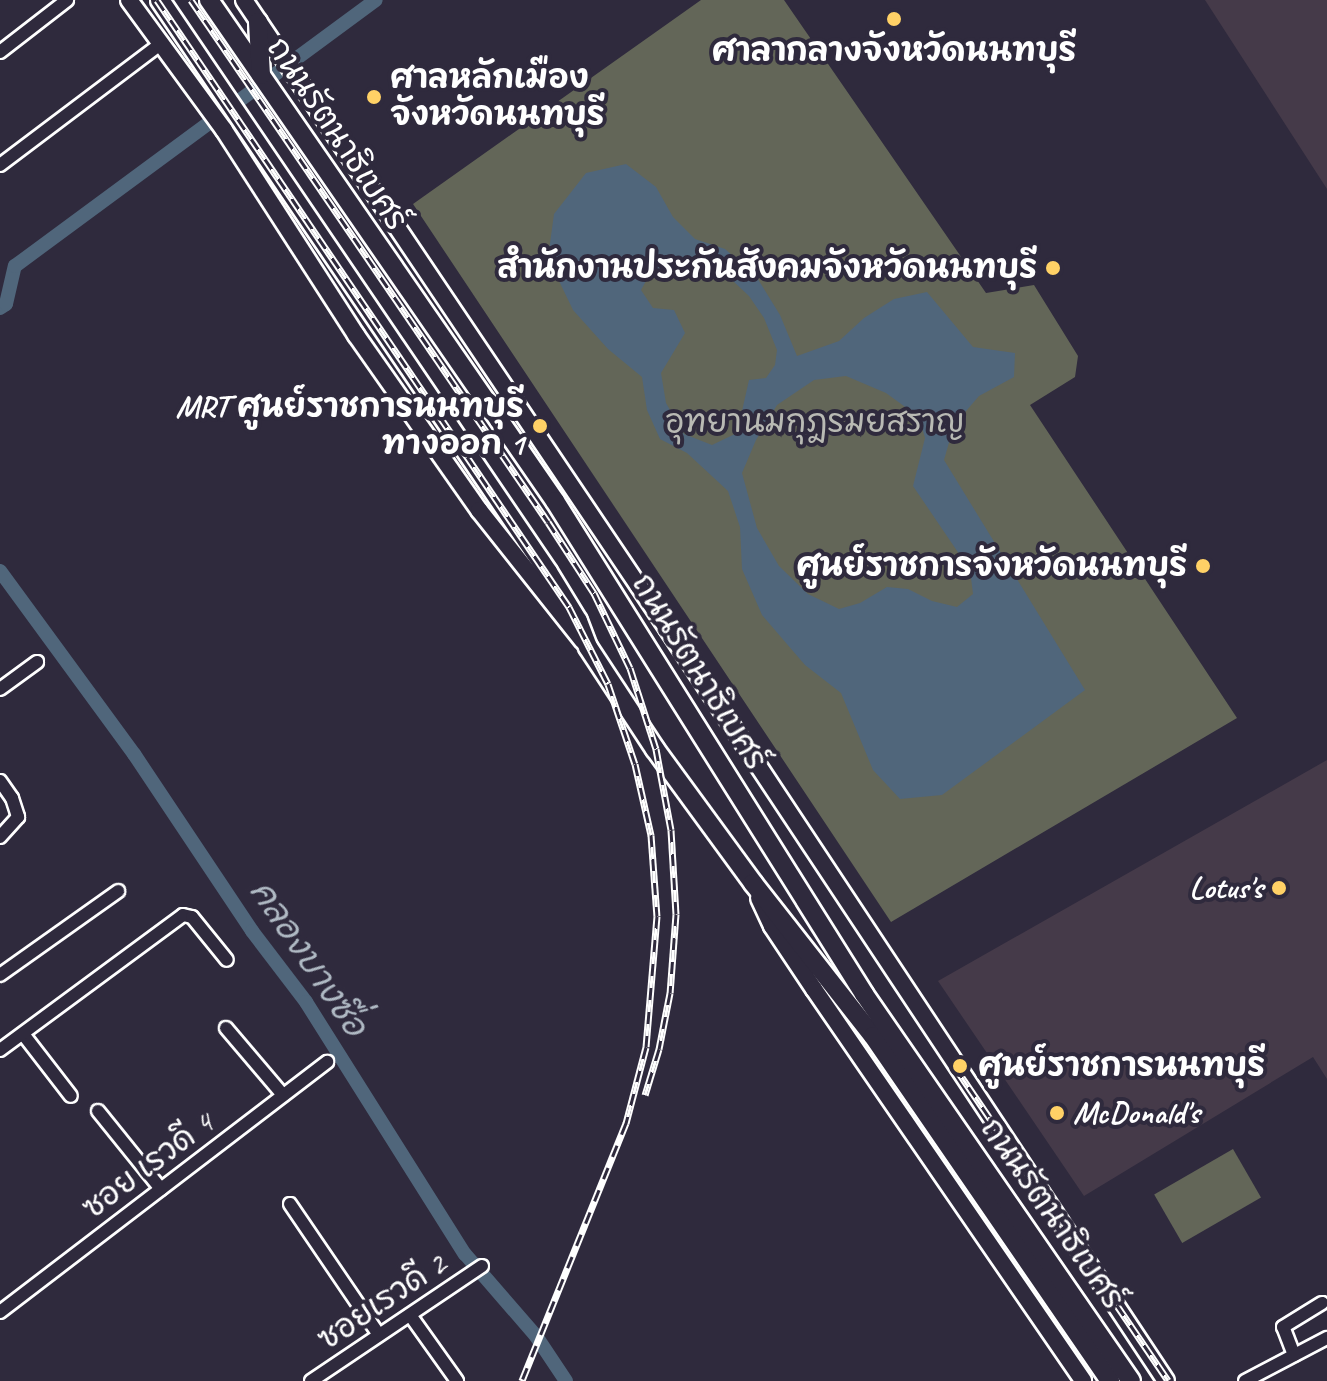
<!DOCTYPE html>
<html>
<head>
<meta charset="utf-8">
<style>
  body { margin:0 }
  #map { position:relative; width:1327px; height:1381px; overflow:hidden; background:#2f2a3d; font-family:Caveat,"Playpen Sans Thai",sans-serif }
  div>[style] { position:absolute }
  .built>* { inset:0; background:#453a49 }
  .green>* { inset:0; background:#636658; transform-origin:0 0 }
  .water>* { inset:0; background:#50667b }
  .canal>* { height:14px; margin:-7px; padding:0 7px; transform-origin:7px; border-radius:7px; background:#50667b }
  .roads { filter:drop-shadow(2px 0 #fff) drop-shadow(-2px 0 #fff) drop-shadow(0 2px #fff) drop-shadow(0 -2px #fff) }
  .minor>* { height:12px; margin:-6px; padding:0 6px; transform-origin:6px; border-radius:6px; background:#2f2a3d }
  .secondary>* { height:16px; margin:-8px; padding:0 8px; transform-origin:8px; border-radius:8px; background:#2f2a3d }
  .primary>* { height:18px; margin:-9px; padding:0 9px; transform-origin:9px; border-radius:9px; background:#2f2a3d }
  .rail>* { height:7px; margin-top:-3.5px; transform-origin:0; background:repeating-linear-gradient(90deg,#2f2a3d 0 12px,#fff 0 24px); box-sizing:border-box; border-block:2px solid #fff }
  .dots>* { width:22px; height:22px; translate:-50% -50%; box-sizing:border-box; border:4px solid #2f2a3d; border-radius:50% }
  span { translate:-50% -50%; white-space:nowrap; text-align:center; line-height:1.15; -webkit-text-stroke:8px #2f2a3d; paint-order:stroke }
  .poi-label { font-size:32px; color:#fff; font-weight:700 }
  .left { translate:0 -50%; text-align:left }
  .right { translate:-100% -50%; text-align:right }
  .street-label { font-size:32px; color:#fff }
  .park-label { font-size:32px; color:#b9bab4 }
  .water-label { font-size:34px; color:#b0bac4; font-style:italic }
</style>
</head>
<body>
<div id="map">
  <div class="built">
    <i style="clip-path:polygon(1205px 0,1327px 0,1327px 189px)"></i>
    <i style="clip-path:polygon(1327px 760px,1327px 1079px,1313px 1057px,1084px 1196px,938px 981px)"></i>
  </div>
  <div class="green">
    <i style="clip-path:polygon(701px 0,784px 0,986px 293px,1034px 285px,1078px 356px,1075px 377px,1030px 405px,1237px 718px,891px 922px,413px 204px)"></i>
    <i style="left:1233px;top:1149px;width:56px;height:91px;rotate:60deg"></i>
  </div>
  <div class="water">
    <i style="clip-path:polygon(evenodd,626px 164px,656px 187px,673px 217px,695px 239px,725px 249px,756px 276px,780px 315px,797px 356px,839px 341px,864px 318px,894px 299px,927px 292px,973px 347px,1015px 353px,1014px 377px,979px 396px,954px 425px,944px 460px,1085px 690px,942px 795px,900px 799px,873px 770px,841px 693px,805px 665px,762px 615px,742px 569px,740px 527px,728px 491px,687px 453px,660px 439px,647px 410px,642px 377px,608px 349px,573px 310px,548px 258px,554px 214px,586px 173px,626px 164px,678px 264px,733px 281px,749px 296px,764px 318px,777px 350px,775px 365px,766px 378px,749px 380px,737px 433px,712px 445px,684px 434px,666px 403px,661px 373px,685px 333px,674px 310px,653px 308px,641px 290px,652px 270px,678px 264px,626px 164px,846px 376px,886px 393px,919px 417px,925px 438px,913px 486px,970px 570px,973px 594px,957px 607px,932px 601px,908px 589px,887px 587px,860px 603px,839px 609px,808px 594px,779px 566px,757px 528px,742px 473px,756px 440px,777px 405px,814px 380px,846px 376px)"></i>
  </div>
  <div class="canal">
    <i style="left:0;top:308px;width:7px;rotate:-34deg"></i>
    <i style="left:6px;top:304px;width:39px;rotate:-77deg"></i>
    <i style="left:15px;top:266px;width:448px;rotate:-36.4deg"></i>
    <i style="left:0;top:571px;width:227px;rotate:53.8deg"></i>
    <i style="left:134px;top:754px;width:213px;rotate:56.3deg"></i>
    <i style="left:252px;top:931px;width:89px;rotate:52.7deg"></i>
    <i style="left:306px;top:1002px;width:298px;rotate:57.8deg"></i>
    <i style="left:465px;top:1254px;width:108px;rotate:49.1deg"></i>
    <i style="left:536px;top:1336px;width:54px;rotate:56.3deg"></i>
  </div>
  <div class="roads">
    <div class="minor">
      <i style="left:0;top:52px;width:85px;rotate:-37.8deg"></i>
      <i style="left:0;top:165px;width:203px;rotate:-37deg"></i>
      <i style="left:0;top:689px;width:46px;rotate:-36.1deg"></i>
      <i style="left:0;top:781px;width:21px;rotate:55deg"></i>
      <i style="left:12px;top:798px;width:20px;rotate:72deg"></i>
      <i style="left:18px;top:817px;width:27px;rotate:132deg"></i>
      <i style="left:0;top:975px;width:145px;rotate:-35.4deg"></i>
      <i style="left:226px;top:1028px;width:88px;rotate:49.6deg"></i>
      <i style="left:23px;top:1034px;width:78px;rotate:52.3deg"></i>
      <i style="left:0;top:1050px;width:227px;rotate:-36.4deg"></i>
      <i style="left:183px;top:915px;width:9px;rotate:13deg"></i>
      <i style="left:192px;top:917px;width:55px;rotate:50.9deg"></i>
      <i style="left:98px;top:1111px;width:100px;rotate:51.1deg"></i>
      <i style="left:290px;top:1204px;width:158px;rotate:55.8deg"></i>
      <i style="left:0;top:1312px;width:412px;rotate:-37.4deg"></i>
      <i style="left:410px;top:1315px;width:81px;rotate:54.5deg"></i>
      <i style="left:1294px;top:1355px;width:30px;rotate:-111deg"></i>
      <i style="left:1283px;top:1327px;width:46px;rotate:-31.6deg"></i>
      <i style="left:311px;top:1381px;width:206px;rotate:-33.9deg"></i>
      <i style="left:1245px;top:1381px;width:93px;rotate:-27.7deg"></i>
    </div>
    <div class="secondary">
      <i style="left:129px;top:0;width:161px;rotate:53.8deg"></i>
      <i style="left:224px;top:130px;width:244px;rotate:57.2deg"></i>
      <i style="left:356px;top:335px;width:214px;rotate:54.9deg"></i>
      <i style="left:479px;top:510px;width:167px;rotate:51.6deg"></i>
      <i style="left:244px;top:0;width:757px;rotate:56.04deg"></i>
      <i style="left:667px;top:628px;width:903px;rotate:56.47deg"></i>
      <i style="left:759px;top:898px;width:31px;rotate:65deg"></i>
      <i style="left:772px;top:926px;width:76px;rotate:56.3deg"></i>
      <i style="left:814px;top:989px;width:475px;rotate:55.5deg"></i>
    </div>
    <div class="primary">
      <i style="left:160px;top:0;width:691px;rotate:55.85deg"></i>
      <i style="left:548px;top:572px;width:57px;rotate:58.5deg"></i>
      <i style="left:578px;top:621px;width:28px;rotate:69deg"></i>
      <i style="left:588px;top:647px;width:122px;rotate:56.7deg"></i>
      <i style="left:655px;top:749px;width:166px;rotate:53.8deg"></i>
      <i style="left:753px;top:883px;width:194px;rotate:51.9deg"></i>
      <i style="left:873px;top:1036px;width:419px;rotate:55.5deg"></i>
      <i style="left:209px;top:0;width:609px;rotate:55.37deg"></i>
      <i style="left:555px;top:501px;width:582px;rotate:57.92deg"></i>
      <i style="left:864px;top:994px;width:470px;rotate:55.4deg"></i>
      <i style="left:258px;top:22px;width:53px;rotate:86.8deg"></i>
    </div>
  </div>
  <div class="rail">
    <i style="left:157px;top:0;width:734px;rotate:55.83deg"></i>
    <i style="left:569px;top:607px;width:86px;rotate:63.1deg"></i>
    <i style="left:608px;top:684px;width:84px;rotate:71.4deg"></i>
    <i style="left:635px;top:764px;width:73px;rotate:77.3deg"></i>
    <i style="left:651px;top:835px;width:81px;rotate:85.8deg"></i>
    <i style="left:657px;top:916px;width:131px;rotate:94.8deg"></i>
    <i style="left:646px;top:1047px;width:79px;rotate:104.7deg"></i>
    <i style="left:626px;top:1123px;width:278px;rotate:112deg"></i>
    <i style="left:191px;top:0;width:632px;rotate:55.63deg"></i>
    <i style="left:548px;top:522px;width:85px;rotate:57.1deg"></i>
    <i style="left:594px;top:593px;width:83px;rotate:64.4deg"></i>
    <i style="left:630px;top:668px;width:85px;rotate:72.2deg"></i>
    <i style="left:656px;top:749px;width:82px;rotate:79.5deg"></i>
    <i style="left:671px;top:830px;width:84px;rotate:86.6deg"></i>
    <i style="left:676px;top:914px;width:79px;rotate:94.3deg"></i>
    <i style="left:670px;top:993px;width:57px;rotate:101.1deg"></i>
    <i style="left:659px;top:1049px;width:48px;rotate:106.9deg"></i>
    <i style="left:955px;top:1067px;width:379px;rotate:55.8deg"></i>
  </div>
  <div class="dots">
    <i style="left:894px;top:19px;background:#ffd166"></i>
    <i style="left:374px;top:97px;background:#ffd166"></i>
    <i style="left:1053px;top:268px;background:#ffd166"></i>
    <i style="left:540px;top:426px;background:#ffd166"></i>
    <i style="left:1203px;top:566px;background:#ffd166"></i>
    <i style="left:1279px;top:888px;background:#ffd166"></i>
    <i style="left:960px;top:1066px;background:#ffd166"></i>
    <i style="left:1057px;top:1113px;background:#ffd166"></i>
  </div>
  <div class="poi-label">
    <span style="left:894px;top:51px">ศาลากลางจังหวัดนนทบุรี</span>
    <span class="left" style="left:390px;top:97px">ศาลหลักเมือง<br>จังหวัดนนทบุรี</span>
    <span class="right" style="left:1037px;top:268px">สำนักงานประกันสังคมจังหวัดนนทบุรี</span>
    <span class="right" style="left:524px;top:426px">MRT ศูนย์ราชการนนทบุรี<br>ทางออก 1</span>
    <span class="right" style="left:1187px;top:566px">ศูนย์ราชการจังหวัดนนทบุรี</span>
    <span class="right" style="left:1263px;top:888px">Lotus's</span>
    <span class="left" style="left:978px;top:1066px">ศูนย์ราชการนนทบุรี</span>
    <span class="left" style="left:1073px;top:1113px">McDonald's</span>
  </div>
  <div class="street-label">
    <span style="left:337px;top:134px;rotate:56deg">ถนนรัตนาธิเบศร์</span>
    <span style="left:699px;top:672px;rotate:58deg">ถนนรัตนาธิเบศร์</span>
    <span style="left:148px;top:1166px;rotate:-37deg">ซอย เรวดี 4</span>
    <span style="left:1052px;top:1214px;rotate:55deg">ถนนรัตนาธิเบศร์</span>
    <span style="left:382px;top:1302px;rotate:-34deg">ซอยเรวดี 2</span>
  </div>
  <div class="park-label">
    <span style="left:815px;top:422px">อุทยานมกุฎรมยสราญ</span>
  </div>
  <div class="water-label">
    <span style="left:309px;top:958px;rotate:56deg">คลองบางซื่อ</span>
  </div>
</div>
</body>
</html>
